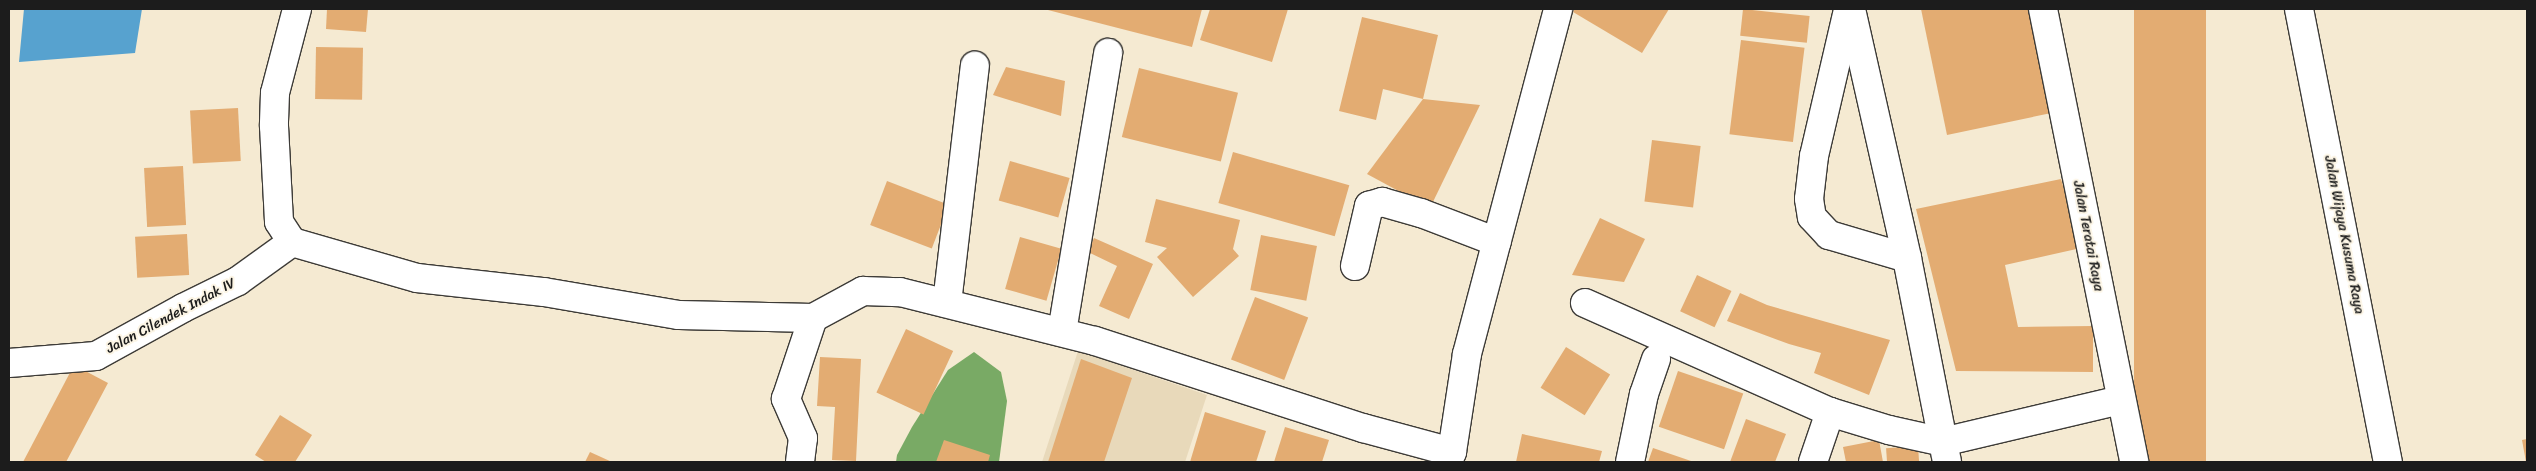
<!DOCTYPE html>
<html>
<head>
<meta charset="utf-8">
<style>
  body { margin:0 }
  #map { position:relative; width:2536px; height:471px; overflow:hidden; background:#f5ead2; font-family:Sriracha,sans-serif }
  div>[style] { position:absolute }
  .built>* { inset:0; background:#e8d9ba }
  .forest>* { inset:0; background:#79aa65 }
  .water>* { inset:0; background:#57a2cf }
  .building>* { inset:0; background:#e3ac72; transform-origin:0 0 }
  .roads { filter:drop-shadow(1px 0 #3d3b37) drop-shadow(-1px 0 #3d3b37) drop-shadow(0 1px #3d3b37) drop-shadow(0 -1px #3d3b37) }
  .minor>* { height:28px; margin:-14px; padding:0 14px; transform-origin:14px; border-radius:14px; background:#fff }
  span { translate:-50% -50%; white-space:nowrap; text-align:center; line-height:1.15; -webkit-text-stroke:4px #fcf5e5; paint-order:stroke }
  .street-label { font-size:14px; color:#1c1c1c }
  .frame { position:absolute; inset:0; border:10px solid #1c1c1c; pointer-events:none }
</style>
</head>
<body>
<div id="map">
  <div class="built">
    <i style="clip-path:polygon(1078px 351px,1207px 395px,1185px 462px,1042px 462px)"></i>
  </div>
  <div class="forest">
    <i style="clip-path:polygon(974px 352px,1001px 372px,1007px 401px,999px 462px,896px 462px,897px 455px,912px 427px,948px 370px)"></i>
  </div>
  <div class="water">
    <i style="clip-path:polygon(24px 9px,142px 9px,135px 53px,19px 62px)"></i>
  </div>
  <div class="building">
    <i style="clip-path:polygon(327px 9px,368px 9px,366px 32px,326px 29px)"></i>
    <i style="clip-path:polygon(1044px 9px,1202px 9px,1192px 47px)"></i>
    <i style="clip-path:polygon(1210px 9px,1288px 9px,1272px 62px,1200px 40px)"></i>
    <i style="clip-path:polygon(1575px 9px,1669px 9px,1642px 53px,1573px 12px)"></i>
    <i style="left:1743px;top:9px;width:67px;height:27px;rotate:6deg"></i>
    <i style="clip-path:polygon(1921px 9px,2040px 9px,2061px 111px,1947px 135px)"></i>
    <i style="left:2134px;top:9px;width:72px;height:462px"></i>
    <i style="clip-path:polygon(1362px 17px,1438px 35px,1423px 99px,1383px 89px,1376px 120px,1339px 111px)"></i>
    <i style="left:1741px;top:40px;width:64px;height:95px;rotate:7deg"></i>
    <i style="left:316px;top:47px;width:47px;height:52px;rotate:1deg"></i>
    <i style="clip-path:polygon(1006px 67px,1065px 81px,1061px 116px,993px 95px)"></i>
    <i style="left:1139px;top:68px;width:102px;height:71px;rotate:14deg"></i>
    <i style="clip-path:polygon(1423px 99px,1480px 105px,1430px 208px,1367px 174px)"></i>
    <i style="left:238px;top:108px;width:53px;height:48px;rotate:87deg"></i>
    <i style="left:1652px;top:140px;width:49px;height:62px;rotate:7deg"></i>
    <i style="left:1233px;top:152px;width:121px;height:53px;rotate:16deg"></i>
    <i style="left:1010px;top:161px;width:62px;height:41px;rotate:16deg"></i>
    <i style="left:183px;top:166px;width:59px;height:39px;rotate:87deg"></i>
    <i style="clip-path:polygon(2061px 179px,2081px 248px,2005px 265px,2018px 327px,2093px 326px,2093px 372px,1956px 371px,1916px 209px)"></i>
    <i style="left:887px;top:181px;width:66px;height:47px;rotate:21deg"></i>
    <i style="clip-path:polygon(1156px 199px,1240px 220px,1233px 249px,1239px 256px,1193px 297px,1157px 257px,1167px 248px,1145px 242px)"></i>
    <i style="clip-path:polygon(1600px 218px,1645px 239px,1624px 282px,1572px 275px)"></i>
    <i style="left:187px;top:234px;width:41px;height:52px;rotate:87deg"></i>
    <i style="left:1261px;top:235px;width:57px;height:56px;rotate:11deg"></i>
    <i style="left:1020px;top:237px;width:43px;height:54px;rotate:16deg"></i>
    <i style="clip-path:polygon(1094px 238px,1153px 264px,1129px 319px,1099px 306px,1117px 266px,1088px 252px)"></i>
    <i style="left:1697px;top:275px;width:38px;height:40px;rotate:25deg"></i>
    <i style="clip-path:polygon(1740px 293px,1767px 305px,1890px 340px,1869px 395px,1814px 373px,1821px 353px,1789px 344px,1727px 321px)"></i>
    <i style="left:1255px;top:297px;width:57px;height:67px;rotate:21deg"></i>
    <i style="left:906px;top:329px;width:52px;height:70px;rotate:25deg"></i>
    <i style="left:1566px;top:347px;width:52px;height:48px;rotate:32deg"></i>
    <i style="clip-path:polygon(820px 357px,861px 359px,856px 461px,832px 460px,835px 407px,817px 406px)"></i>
    <i style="clip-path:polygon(1081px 359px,1132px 378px,1104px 462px,1048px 462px)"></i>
    <i style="clip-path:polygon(74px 365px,108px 383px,66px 462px,23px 462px)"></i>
    <i style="left:1678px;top:371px;width:69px;height:59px;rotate:19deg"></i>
    <i style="clip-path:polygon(1205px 412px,1266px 431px,1256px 462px,1190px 462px)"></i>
    <i style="clip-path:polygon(280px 415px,312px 435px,295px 462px,266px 462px,255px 455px)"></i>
    <i style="clip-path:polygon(1746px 419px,1786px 434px,1775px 462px,1730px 462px)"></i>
    <i style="clip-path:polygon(1285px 427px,1329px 440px,1322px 462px,1274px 462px)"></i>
    <i style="clip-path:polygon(1522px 434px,1602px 451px,1599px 462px,1516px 462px)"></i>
    <i style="clip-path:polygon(2527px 439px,2527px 462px,2526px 462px,2522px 440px)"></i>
    <i style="clip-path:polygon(944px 440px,990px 455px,988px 462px,936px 462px)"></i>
    <i style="clip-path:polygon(1879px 440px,1883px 462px,1846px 462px,1843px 447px)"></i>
    <i style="left:1918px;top:446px;width:16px;height:32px;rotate:86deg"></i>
    <i style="clip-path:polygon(1653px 448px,1694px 462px,1648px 462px)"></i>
    <i style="clip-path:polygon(590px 452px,612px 462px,585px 462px)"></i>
  </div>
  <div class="roads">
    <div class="minor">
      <i style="left:297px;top:9px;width:87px;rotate:104.7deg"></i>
      <i style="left:275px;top:93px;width:33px;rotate:92deg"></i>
      <i style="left:274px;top:126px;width:96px;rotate:87deg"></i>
      <i style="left:279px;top:222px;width:24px;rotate:57deg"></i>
      <i style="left:292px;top:242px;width:130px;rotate:16.1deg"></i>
      <i style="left:417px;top:278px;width:128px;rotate:6.3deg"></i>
      <i style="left:544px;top:292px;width:137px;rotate:9.7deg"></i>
      <i style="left:679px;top:315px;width:134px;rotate:1.3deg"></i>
      <i style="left:813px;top:318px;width:57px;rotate:-28.4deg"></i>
      <i style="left:863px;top:291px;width:37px;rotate:2deg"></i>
      <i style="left:900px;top:292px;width:201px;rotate:14.1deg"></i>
      <i style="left:1095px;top:341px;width:282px;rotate:18deg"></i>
      <i style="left:1363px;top:428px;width:92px;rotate:15.1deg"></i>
      <i style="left:1851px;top:9px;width:255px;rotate:77.3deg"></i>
      <i style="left:1907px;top:258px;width:208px;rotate:78.9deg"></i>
      <i style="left:2043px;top:9px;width:462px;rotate:78.6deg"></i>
      <i style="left:2299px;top:9px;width:462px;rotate:78.9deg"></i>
      <i style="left:1848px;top:10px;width:150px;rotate:103.1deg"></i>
      <i style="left:1814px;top:156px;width:43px;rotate:96.6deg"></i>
      <i style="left:1809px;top:199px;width:18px;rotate:81deg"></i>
      <i style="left:1812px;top:217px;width:25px;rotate:47deg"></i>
      <i style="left:1829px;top:235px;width:81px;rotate:16.4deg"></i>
      <i style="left:1355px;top:266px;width:62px;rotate:-76.9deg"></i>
      <i style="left:1369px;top:206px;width:14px;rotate:-17deg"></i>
      <i style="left:1382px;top:202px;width:41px;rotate:15.8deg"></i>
      <i style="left:1421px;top:213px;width:81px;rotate:20.9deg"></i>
      <i style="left:947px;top:303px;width:239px;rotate:-83.3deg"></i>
      <i style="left:1585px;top:303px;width:268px;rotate:24deg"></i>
      <i style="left:1062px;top:332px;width:283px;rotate:-80.6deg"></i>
      <i style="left:9px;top:363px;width:87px;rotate:-4.6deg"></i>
      <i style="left:96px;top:356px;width:99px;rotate:-28.9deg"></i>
      <i style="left:183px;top:308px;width:61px;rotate:-26.1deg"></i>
      <i style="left:238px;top:281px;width:67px;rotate:-35.8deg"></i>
      <i style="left:800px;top:462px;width:24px;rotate:-83deg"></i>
      <i style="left:803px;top:438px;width:43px;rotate:-113.6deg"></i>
      <i style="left:786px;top:399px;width:85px;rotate:-71.6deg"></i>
      <i style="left:1448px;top:462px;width:11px;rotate:-68deg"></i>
      <i style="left:1452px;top:452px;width:99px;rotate:-81.3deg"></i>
      <i style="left:1467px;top:354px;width:357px;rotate:-75.2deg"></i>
      <i style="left:1630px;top:462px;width:69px;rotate:-78.4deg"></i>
      <i style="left:1644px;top:394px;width:37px;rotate:-71deg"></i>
      <i style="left:1813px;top:462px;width:53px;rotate:-71.2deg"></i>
      <i style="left:1830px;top:412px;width:62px;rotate:17deg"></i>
      <i style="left:1889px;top:430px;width:55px;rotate:12.5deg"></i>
      <i style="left:1943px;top:442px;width:182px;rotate:-13.3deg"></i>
    </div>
  </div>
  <div class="street-label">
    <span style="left:2344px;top:235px;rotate:79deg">Jalan Wijaya Kusuma Raya</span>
    <span style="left:2088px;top:236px;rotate:79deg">Jalan Teratai Raya</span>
    <span style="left:171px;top:316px;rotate:-28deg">Jalan Cilendek Indak IV</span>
  </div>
  <div class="frame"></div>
</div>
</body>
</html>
